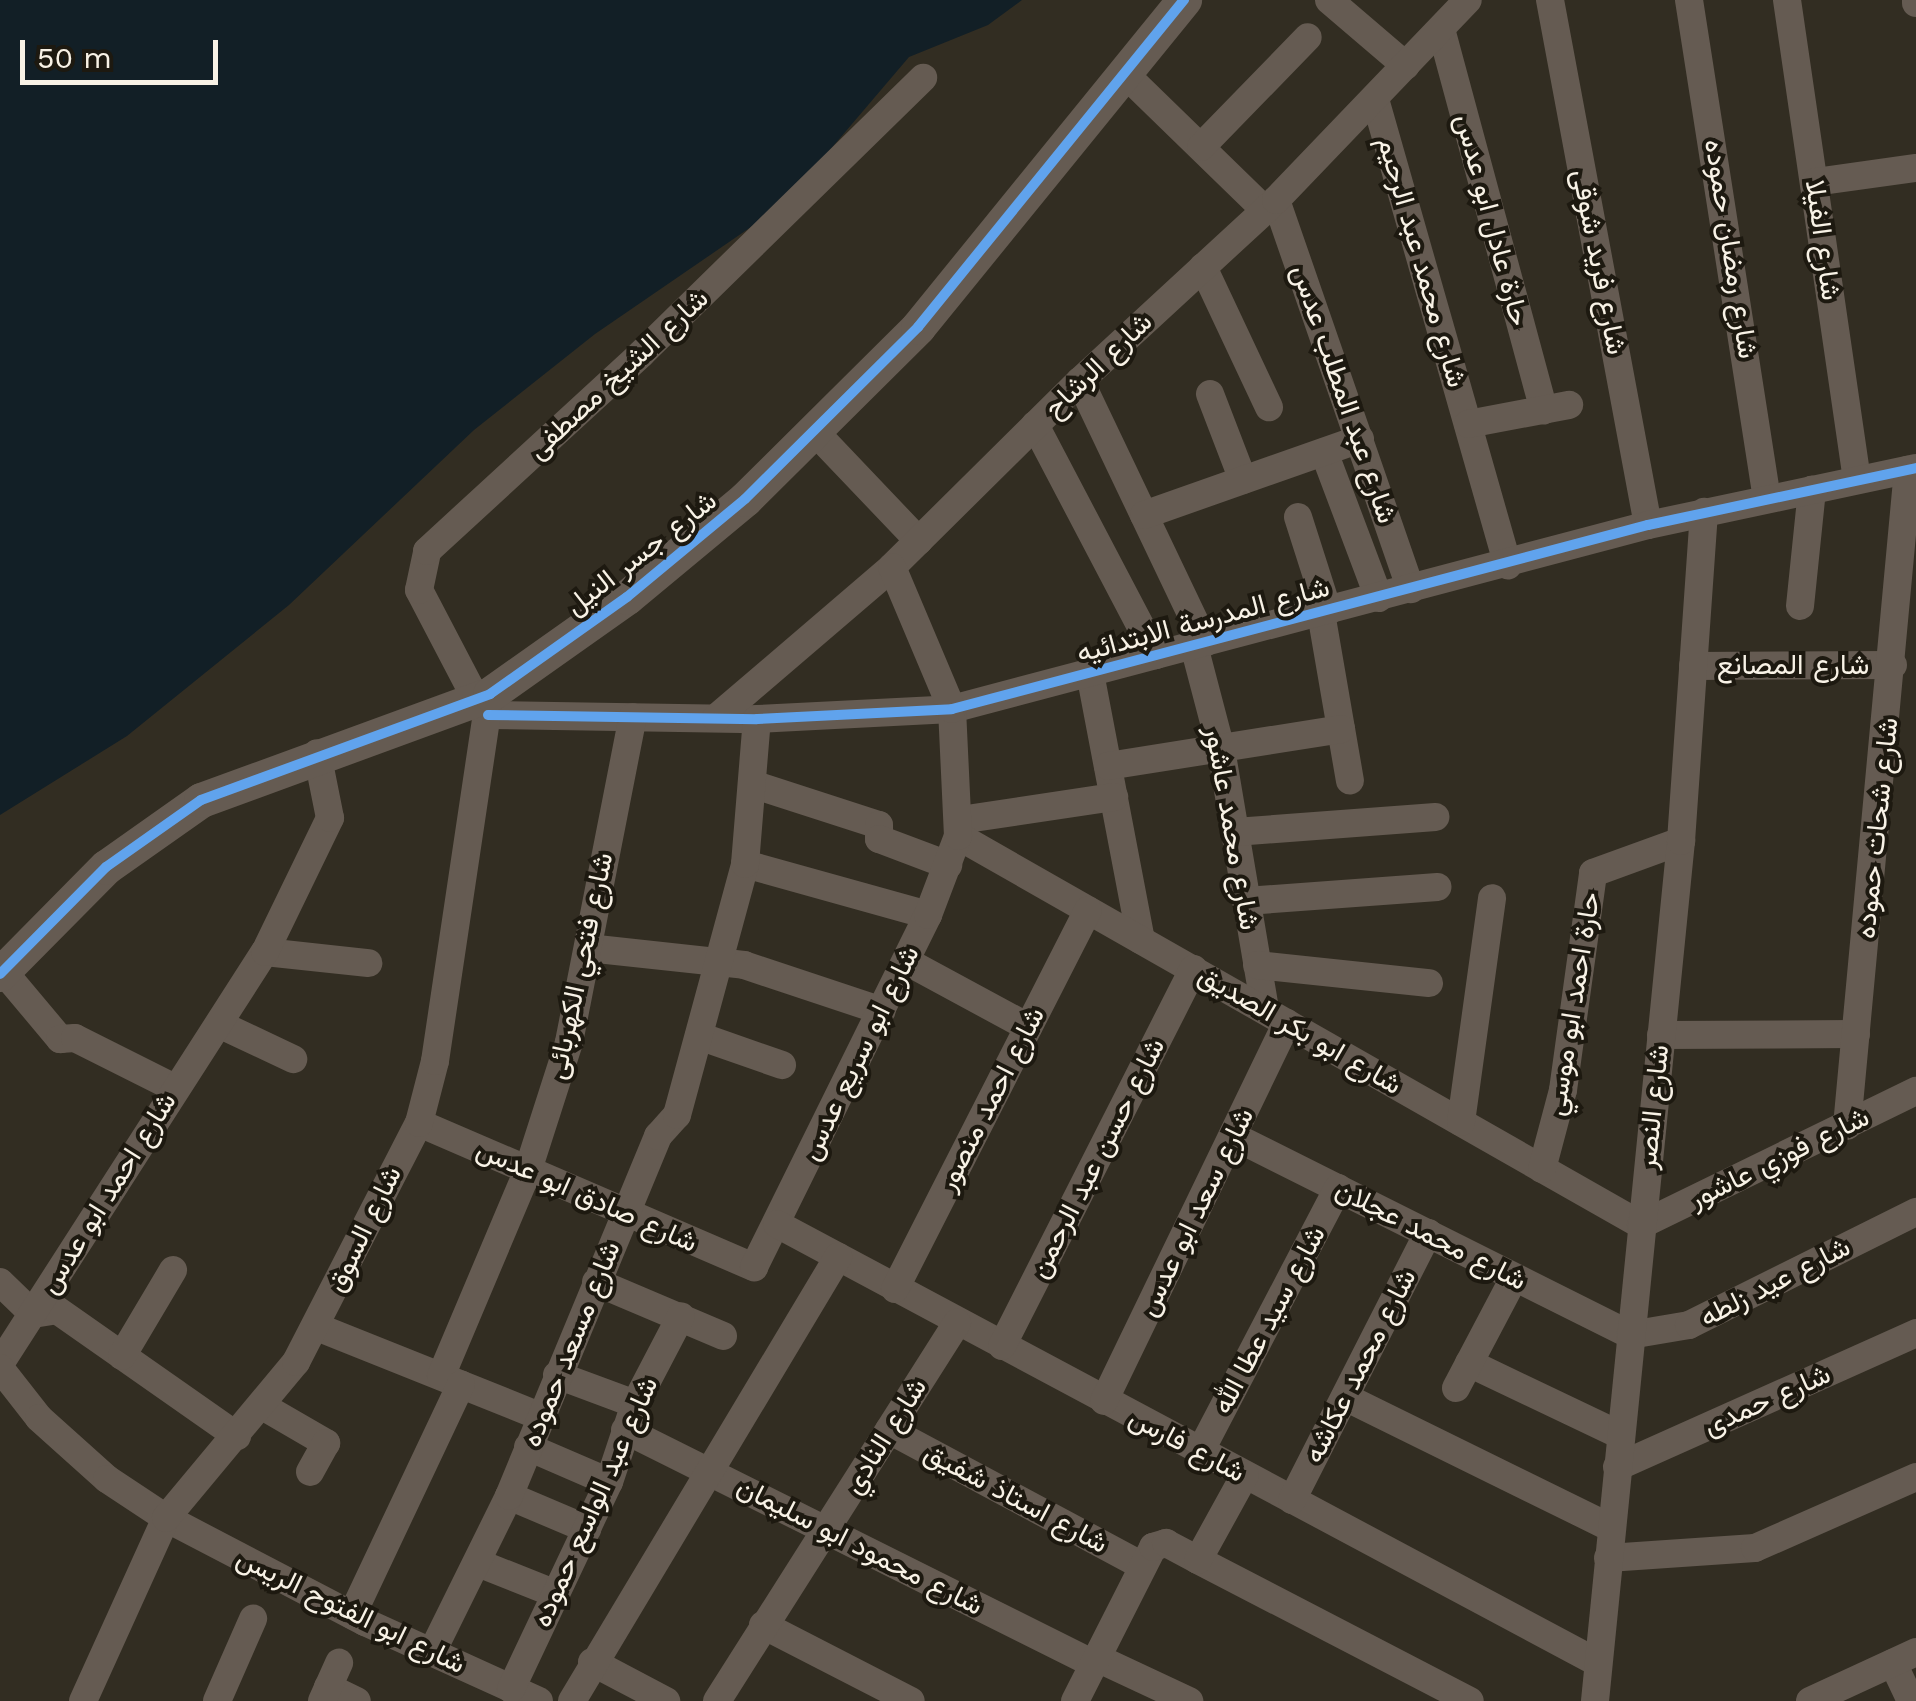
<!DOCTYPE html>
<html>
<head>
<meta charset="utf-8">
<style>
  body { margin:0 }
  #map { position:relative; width:1916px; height:1701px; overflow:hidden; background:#322d22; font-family:"Work Sans",Vazirmatn,sans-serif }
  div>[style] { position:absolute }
  .water>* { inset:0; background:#121f26 }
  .minor>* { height:28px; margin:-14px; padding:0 14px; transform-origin:14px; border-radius:14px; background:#655b52 }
  .tertiary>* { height:35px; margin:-17.5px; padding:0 17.5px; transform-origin:17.5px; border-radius:17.5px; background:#655b52 }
  .cycleway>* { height:10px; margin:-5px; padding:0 5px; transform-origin:5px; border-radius:5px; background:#60a3ed }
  span { translate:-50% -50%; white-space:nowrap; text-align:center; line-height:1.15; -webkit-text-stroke:8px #1d1910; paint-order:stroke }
  .street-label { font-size:28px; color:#f8f2e6 }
  .scale { position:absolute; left:20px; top:40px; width:198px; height:45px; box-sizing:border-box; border:5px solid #f8f2e6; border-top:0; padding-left:12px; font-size:30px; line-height:35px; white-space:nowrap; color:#f8f2e6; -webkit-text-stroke:8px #1d1910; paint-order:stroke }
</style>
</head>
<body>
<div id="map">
  <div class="water">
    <i style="clip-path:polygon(0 0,1022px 0,988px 25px,909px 57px,783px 205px,595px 334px,474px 430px,289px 605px,127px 736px,0 815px)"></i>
  </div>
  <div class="minor">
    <i style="left:1329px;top:0;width:101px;rotate:40.6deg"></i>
    <i style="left:1550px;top:0;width:534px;rotate:79.43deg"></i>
    <i style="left:1689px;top:0;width:505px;rotate:81.12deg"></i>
    <i style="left:1787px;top:0;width:485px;rotate:81.7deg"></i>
    <i style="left:1916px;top:0;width:3px;rotate:90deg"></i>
    <i style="left:1441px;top:29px;width:395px;rotate:74.9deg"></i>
    <i style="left:1126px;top:75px;width:194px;rotate:44.2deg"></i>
    <i style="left:1375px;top:99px;width:485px;rotate:74.1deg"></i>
    <i style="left:1201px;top:147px;width:153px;rotate:-45.8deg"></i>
    <i style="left:1815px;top:182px;width:102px;rotate:-7.9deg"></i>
    <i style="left:1276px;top:200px;width:412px;rotate:70.9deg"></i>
    <i style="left:1203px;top:267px;width:155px;rotate:64.8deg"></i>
    <i style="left:1080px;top:381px;width:290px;rotate:64.5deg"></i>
    <i style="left:1210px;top:394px;width:92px;rotate:69deg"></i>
    <i style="left:1468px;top:424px;width:103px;rotate:-10.7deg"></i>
    <i style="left:1035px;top:425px;width:260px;rotate:62.3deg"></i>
    <i style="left:816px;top:433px;width:149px;rotate:46.4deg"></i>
    <i style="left:1324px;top:452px;width:156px;rotate:69.4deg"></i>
    <i style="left:1144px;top:515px;width:229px;rotate:-19.4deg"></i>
    <i style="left:1298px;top:517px;width:99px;rotate:72.3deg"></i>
    <i style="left:1800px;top:606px;width:117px;rotate:-84.1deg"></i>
    <i style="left:1321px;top:613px;width:170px;rotate:80.2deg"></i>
    <i style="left:1194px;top:646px;width:106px;rotate:75.3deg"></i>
    <i style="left:1221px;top:749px;width:265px;rotate:80.4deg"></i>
    <i style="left:1693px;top:666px;width:200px;rotate:-0.3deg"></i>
    <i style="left:1090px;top:673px;width:272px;rotate:79.2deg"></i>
    <i style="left:476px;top:699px;width:123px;rotate:-117.6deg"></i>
    <i style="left:419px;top:590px;width:40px;rotate:-78deg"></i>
    <i style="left:427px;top:551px;width:291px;rotate:-42.6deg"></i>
    <i style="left:641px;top:354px;width:395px;rotate:-44.4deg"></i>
    <i style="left:488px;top:715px;width:269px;rotate:0.9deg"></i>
    <i style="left:757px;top:719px;width:195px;rotate:-2.9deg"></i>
    <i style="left:952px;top:709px;width:720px;rotate:-14.81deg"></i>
    <i style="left:1648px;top:525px;width:274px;rotate:-12deg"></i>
    <i style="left:716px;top:718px;width:232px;rotate:-40.6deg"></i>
    <i style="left:892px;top:567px;width:264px;rotate:-44.7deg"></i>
    <i style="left:1080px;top:381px;width:267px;rotate:-42.7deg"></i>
    <i style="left:1276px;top:200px;width:277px;rotate:-46.2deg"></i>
    <i style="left:1108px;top:766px;width:236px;rotate:-9deg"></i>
    <i style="left:755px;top:785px;width:130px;rotate:17.9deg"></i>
    <i style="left:879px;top:825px;width:14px;rotate:90deg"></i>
    <i style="left:879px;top:839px;width:74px;rotate:20.6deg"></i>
    <i style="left:960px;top:820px;width:156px;rotate:-8.5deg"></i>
    <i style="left:1235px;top:832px;width:201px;rotate:-4.3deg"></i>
    <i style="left:958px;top:836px;width:786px;rotate:29.66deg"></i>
    <i style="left:1641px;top:1225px;width:306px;rotate:-26deg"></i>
    <i style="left:745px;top:864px;width:190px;rotate:15.6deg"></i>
    <i style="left:1246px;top:901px;width:192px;rotate:-4.2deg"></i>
    <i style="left:588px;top:948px;width:157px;rotate:6.2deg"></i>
    <i style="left:744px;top:965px;width:145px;rotate:18.4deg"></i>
    <i style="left:265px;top:952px;width:104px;rotate:6.1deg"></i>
    <i style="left:906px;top:961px;width:139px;rotate:28.4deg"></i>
    <i style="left:1257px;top:965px;width:173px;rotate:6deg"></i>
    <i style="left:3px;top:971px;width:89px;rotate:50deg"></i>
    <i style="left:60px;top:1039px;width:15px;rotate:-4deg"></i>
    <i style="left:75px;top:1038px;width:112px;rotate:26.6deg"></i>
    <i style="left:221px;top:1025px;width:80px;rotate:25.3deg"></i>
    <i style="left:1661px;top:1035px;width:195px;rotate:-0.3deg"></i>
    <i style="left:699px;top:1036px;width:88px;rotate:19.3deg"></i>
    <i style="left:1461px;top:1122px;width:226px;rotate:-82.1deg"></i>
    <i style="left:419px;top:1123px;width:365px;rotate:23.3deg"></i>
    <i style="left:754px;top:1267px;width:393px;rotate:-63.7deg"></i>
    <i style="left:928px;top:915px;width:85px;rotate:-69.2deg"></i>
    <i style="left:958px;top:836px;width:127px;rotate:-92.7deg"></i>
    <i style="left:952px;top:709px;width:154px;rotate:-112.9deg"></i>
    <i style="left:1847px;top:1126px;width:659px;rotate:-84.69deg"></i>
    <i style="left:1233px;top:1136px;width:444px;rotate:26.6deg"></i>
    <i style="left:1630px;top:1335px;width:60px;rotate:-9.6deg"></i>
    <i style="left:1689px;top:1325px;width:254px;rotate:-26.5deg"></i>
    <i style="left:1542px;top:1169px;width:82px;rotate:-75.1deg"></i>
    <i style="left:1563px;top:1090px;width:219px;rotate:-82.1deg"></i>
    <i style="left:1593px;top:873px;width:94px;rotate:-20deg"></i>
    <i style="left:777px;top:1224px;width:931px;rotate:28.13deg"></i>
    <i style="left:0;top:1282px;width:46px;rotate:44.1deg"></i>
    <i style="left:33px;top:1314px;width:24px;rotate:-9deg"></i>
    <i style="left:57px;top:1310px;width:220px;rotate:35deg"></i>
    <i style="left:596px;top:1282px;width:138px;rotate:23deg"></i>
    <i style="left:895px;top:1289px;width:425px;rotate:-63deg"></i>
    <i style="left:317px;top:1327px;width:240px;rotate:21.8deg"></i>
    <i style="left:1002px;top:1346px;width:423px;rotate:-63.1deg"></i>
    <i style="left:122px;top:1356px;width:100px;rotate:-59.3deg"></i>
    <i style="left:1469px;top:1363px;width:167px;rotate:25.5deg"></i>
    <i style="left:0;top:1364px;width:490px;rotate:-57.3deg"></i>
    <i style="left:265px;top:952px;width:149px;rotate:-64.1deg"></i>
    <i style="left:330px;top:818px;width:66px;rotate:-101.3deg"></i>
    <i style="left:0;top:1368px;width:63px;rotate:52deg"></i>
    <i style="left:39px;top:1418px;width:91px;rotate:41.9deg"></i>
    <i style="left:107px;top:1479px;width:71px;rotate:33.5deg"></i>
    <i style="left:166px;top:1518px;width:225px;rotate:27.6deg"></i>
    <i style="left:365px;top:1622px;width:191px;rotate:24.4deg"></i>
    <i style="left:557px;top:1375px;width:83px;rotate:20.4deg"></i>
    <i style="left:441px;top:1376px;width:224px;rotate:-67.1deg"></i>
    <i style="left:528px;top:1170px;width:134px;rotate:-72.2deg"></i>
    <i style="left:569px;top:1042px;width:331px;rotate:-78.9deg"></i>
    <i style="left:1456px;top:1388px;width:124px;rotate:-62.2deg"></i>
    <i style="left:1345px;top:1397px;width:297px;rotate:26.2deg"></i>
    <i style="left:1104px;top:1401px;width:420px;rotate:-64.2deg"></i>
    <i style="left:264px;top:1407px;width:72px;rotate:30.1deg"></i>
    <i style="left:326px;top:1443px;width:33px;rotate:119deg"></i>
    <i style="left:625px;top:1430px;width:524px;rotate:26.52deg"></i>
    <i style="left:889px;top:1430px;width:288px;rotate:28.2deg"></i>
    <i style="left:528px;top:1447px;width:88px;rotate:23.4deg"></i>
    <i style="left:1200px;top:1452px;width:298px;rotate:-62.4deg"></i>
    <i style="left:1617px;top:1467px;width:328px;rotate:-24.1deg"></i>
    <i style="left:509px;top:1496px;width:85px;rotate:22.9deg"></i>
    <i style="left:1292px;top:1500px;width:300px;rotate:-63deg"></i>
    <i style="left:1608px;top:1558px;width:147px;rotate:-3.9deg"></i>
    <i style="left:1755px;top:1548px;width:176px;rotate:-23.8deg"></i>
    <i style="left:1198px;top:1560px;width:306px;rotate:27.4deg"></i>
    <i style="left:478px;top:1563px;width:84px;rotate:21.7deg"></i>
    <i style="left:352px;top:1615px;width:255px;rotate:-64.7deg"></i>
    <i style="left:763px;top:1625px;width:166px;rotate:27.2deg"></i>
    <i style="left:432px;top:1652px;width:174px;rotate:-63.7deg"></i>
    <i style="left:509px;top:1496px;width:390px;rotate:-67.5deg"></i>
    <i style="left:658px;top:1136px;width:28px;rotate:-48deg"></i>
    <i style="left:677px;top:1115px;width:260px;rotate:-74.8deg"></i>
    <i style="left:745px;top:864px;width:145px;rotate:-85.3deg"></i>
    <i style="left:1097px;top:1658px;width:102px;rotate:25.1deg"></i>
    <i style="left:592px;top:1662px;width:84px;rotate:27.8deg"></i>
    <i style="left:1893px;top:1663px;width:42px;rotate:64.7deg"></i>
    <i style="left:328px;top:1687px;width:32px;rotate:26deg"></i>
    <i style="left:511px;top:1689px;width:229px;rotate:-64.7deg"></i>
    <i style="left:609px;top:1482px;width:82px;rotate:-71.6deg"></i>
    <i style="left:635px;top:1404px;width:99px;rotate:-62.4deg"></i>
    <i style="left:83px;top:1701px;width:201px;rotate:-65.6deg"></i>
    <i style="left:166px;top:1518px;width:203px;rotate:-50.2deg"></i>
    <i style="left:296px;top:1362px;width:269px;rotate:-62.8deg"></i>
    <i style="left:419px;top:1123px;width:64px;rotate:-75.5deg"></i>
    <i style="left:435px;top:1061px;width:364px;rotate:-81.5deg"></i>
    <i style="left:217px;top:1701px;width:90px;rotate:-66.3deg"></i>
    <i style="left:322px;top:1701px;width:42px;rotate:-65.9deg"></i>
    <i style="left:572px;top:1701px;width:518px;rotate:-59.07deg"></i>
    <i style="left:717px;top:1701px;width:448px;rotate:-57.6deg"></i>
    <i style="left:1075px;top:1701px;width:173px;rotate:-63.1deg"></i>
    <i style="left:1153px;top:1547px;width:14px;rotate:-17deg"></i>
    <i style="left:1166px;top:1543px;width:36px;rotate:28deg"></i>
    <i style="left:1198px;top:1560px;width:97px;rotate:-61.1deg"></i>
    <i style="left:1595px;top:1701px;width:864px;rotate:-84.29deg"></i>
    <i style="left:1681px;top:841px;width:330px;rotate:-86deg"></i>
    <i style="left:1810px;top:1701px;width:117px;rotate:-24.8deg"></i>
  </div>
  <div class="tertiary">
    <i style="left:0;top:974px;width:151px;rotate:-45.3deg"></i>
    <i style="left:106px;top:867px;width:116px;rotate:-35.2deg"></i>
    <i style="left:201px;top:800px;width:308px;rotate:-20.1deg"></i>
    <i style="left:490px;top:694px;width:168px;rotate:-35.3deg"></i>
    <i style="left:627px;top:597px;width:153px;rotate:-39.7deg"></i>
    <i style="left:745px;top:499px;width:244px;rotate:-44.8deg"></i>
    <i style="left:918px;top:327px;width:422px;rotate:-50.9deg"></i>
  </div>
  <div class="cycleway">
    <i style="left:488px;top:715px;width:269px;rotate:0.9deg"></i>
    <i style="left:757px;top:719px;width:195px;rotate:-2.9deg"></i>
    <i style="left:952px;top:709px;width:720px;rotate:-14.81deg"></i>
    <i style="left:1648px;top:525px;width:274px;rotate:-12deg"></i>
    <i style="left:0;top:974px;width:151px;rotate:-45.3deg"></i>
    <i style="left:106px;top:867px;width:116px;rotate:-35.2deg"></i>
    <i style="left:201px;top:800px;width:308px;rotate:-20.1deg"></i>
    <i style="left:490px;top:694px;width:168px;rotate:-35.3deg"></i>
    <i style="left:627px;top:597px;width:153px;rotate:-39.7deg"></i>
    <i style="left:745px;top:499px;width:244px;rotate:-44.8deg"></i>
    <i style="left:918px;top:327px;width:422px;rotate:-50.9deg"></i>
  </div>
  <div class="street-label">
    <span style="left:1492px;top:220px;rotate:75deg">حارة عادل ابو عدس</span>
    <span style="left:1823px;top:240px;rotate:82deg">شارع الفيلا</span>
    <span style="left:1731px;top:249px;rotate:81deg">شارع رمضان حموده</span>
    <span style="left:1422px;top:262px;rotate:74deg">شارع محمد عبد الرحيم</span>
    <span style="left:1599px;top:262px;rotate:79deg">شارع فريد شوقى</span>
    <span style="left:1098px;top:365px;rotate:-44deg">شارع الرشاح</span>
    <span style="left:618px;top:374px;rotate:-43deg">شارع الشيخ مصطفى</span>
    <span style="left:1344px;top:394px;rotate:71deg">شارع عبد المطلب عدس</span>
    <span style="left:641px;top:553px;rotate:-38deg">شارع جسر النيل</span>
    <span style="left:1203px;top:620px;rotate:-15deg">شارع المدرسة الابتدائيه</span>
    <span style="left:1793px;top:665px">شارع المصانع</span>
    <span style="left:1232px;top:828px;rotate:80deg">شارع محمد عاشور</span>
    <span style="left:1877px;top:828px;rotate:-84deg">شارع شحات حموده</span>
    <span style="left:580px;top:966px;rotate:-78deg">شارع فتحي الكهربائى</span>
    <span style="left:1573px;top:1004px;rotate:-81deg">حارة احمد ابو موسي</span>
    <span style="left:1300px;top:1030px;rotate:30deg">شارع ابو بكر الصديق</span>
    <span style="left:860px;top:1053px;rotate:-64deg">شارع ابو سريع عدس</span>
    <span style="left:991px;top:1099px;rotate:-63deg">شارع احمد منصور</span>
    <span style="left:1653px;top:1107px;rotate:-84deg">شارع النصر</span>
    <span style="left:1097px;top:1158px;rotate:-63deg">شارع حسن عبد الرحمن</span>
    <span style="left:1779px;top:1158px;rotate:-26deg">شارع فوزي عاشور</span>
    <span style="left:108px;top:1193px;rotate:-58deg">شارع احمد ابو عدس</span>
    <span style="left:587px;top:1196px;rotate:24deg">شارع صادق ابو عدس</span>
    <span style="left:1196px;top:1212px;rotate:-64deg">شارع سعد ابو عدس</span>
    <span style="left:364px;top:1229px;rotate:-64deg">شارع السوق</span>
    <span style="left:1431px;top:1235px;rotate:27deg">شارع محمد عجلان</span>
    <span style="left:1775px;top:1282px;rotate:-27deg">شارع عيد زلطه</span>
    <span style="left:1269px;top:1320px;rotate:-62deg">شارع سيد عطا الله</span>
    <span style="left:571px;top:1344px;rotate:-68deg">شارع مسعد حموده</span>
    <span style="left:1360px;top:1366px;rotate:-63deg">شارع محمد عكاشه</span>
    <span style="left:1767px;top:1400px;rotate:-24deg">شارع حمدى</span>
    <span style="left:885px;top:1436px;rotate:-58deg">شارع النادي</span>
    <span style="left:1187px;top:1445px;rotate:28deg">شارع فارس</span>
    <span style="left:1016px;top:1498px;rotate:28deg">شارع استاذ شفيق</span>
    <span style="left:595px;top:1502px;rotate:-66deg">شارع عبد الواسع حموده</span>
    <span style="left:860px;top:1546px;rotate:27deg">شارع محمود ابو سليمان</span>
    <span style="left:351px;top:1611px;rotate:26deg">شارع ابو الفتوح الريس</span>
  </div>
  <div class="scale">50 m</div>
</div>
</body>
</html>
